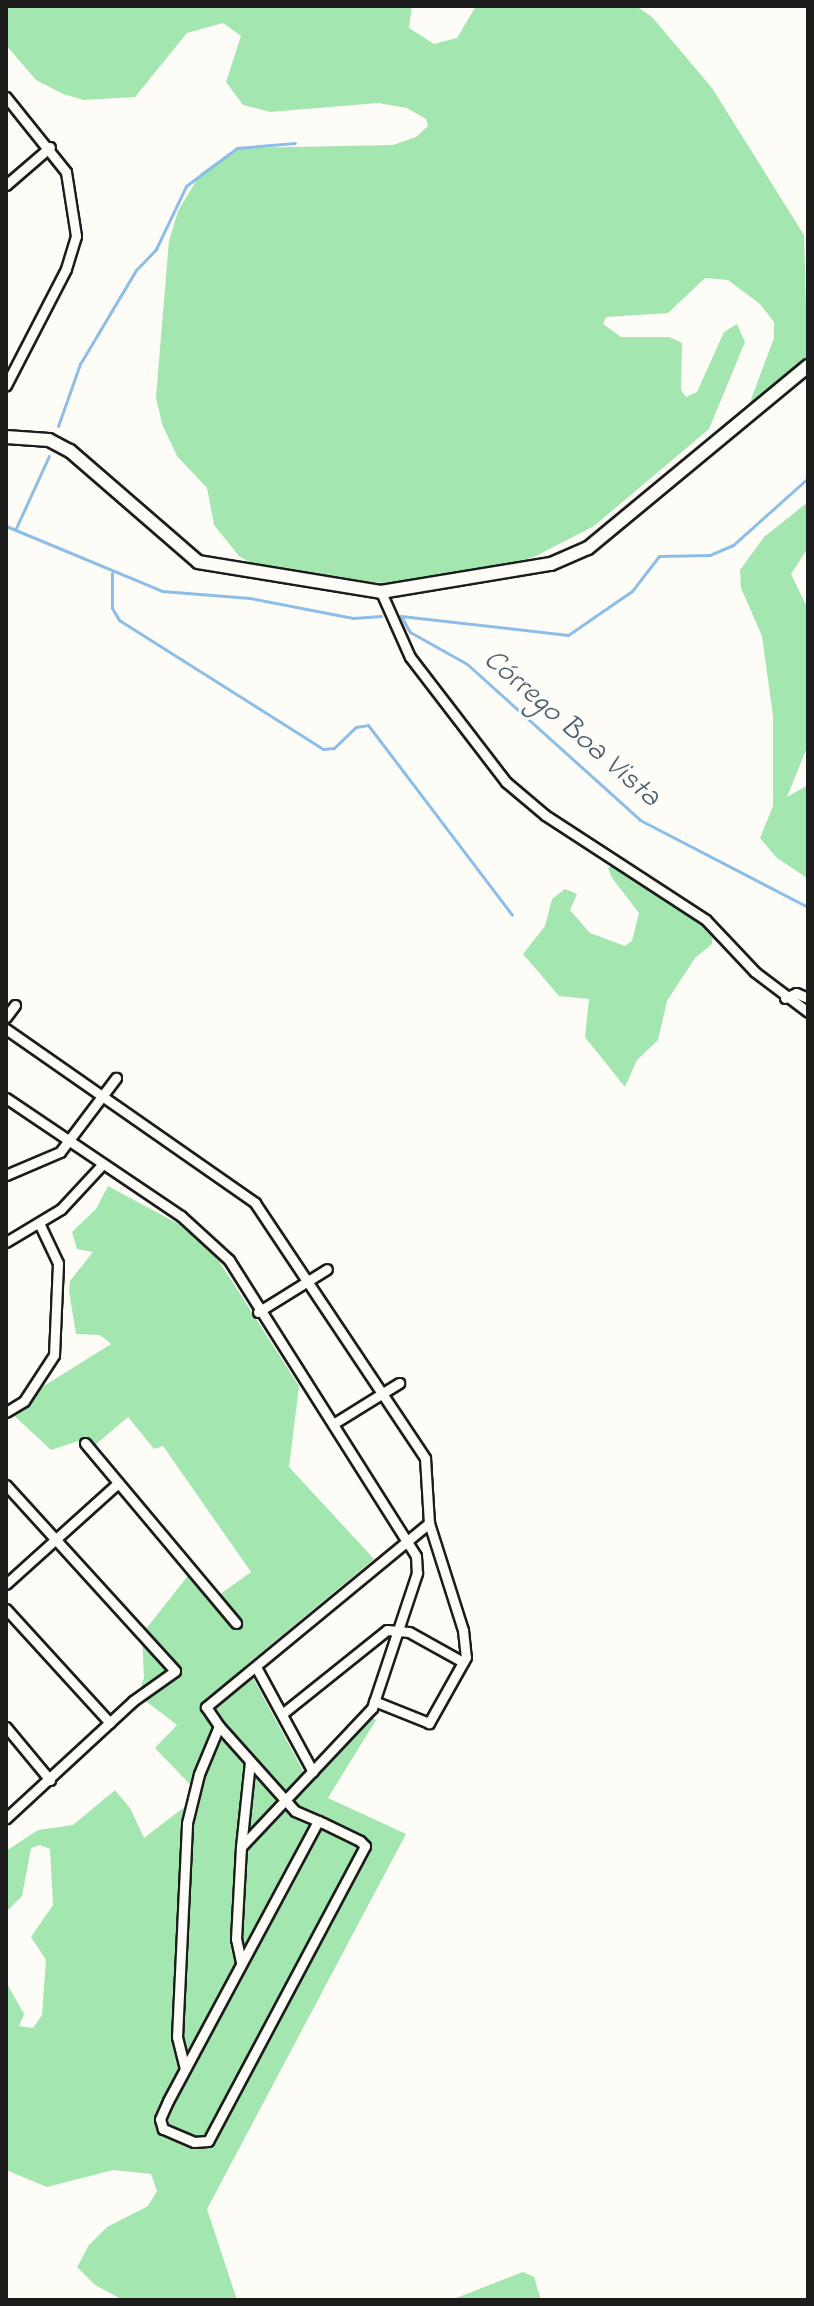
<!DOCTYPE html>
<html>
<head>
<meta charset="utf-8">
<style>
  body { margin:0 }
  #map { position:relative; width:814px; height:2306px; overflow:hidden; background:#fdfcf7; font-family:"Indie Flower",sans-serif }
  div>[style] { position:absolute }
  .green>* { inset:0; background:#a3e6b0 }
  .stream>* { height:3px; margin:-1.5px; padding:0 1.5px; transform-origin:1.5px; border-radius:1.5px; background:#8dbee8 }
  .roads { filter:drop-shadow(2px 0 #1c1c1c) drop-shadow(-2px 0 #1c1c1c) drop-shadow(0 2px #1c1c1c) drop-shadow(0 -2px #1c1c1c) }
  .minor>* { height:9px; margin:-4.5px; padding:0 4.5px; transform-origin:4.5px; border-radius:4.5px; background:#fdfcf7 }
  .tertiary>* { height:12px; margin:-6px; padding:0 6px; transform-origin:6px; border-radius:6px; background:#fdfcf7 }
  span { translate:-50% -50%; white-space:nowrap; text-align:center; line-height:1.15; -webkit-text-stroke:6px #fdfcf7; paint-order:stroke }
  .water-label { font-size:30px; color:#495d6e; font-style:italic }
  .frame { position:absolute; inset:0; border:8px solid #1c1c1c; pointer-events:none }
</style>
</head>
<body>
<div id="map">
  <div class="green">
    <i style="clip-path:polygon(6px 6px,412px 6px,409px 28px,434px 44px,457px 38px,476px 6px,636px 6px,652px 17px,712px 88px,804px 235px,808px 374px,767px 409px,753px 412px,749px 405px,774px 338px,774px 322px,760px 304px,728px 280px,705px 278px,668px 313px,606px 317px,603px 324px,621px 337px,669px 337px,682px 343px,681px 390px,686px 397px,697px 392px,724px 332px,737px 324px,745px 342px,709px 429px,594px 526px,534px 557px,426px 585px,309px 579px,265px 571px,239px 556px,214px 525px,207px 488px,177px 456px,162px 424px,156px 397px,169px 241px,178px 211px,201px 173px,237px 148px,393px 145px,416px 137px,428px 126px,426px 119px,407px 108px,378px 103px,270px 112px,243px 105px,226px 82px,241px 36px,223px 23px,187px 33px,135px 97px,84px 100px,63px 94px,36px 80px,6px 45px)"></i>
    <i style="clip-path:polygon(808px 502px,808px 548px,791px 574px,808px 609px,808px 745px,787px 797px,808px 785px,808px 879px,776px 857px,760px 838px,773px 806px,773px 716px,762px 636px,741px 588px,740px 570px,764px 537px)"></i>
    <i style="clip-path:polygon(618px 863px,703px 917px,713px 934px,712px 944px,695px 958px,667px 1001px,658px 1040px,637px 1060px,625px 1087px,585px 1037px,589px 999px,559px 996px,523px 954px,545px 926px,552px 899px,565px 889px,577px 894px,570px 910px,590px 933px,625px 946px,632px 941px,639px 913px,612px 878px,608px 868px)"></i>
    <i style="clip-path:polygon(108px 1186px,184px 1227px,219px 1261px,299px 1386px,289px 1467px,374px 1559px,246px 1665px,308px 1780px,371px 1717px,376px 1720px,328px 1798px,406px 1834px,207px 2209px,237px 2300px,123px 2300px,95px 2285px,77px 2267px,89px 2245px,107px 2227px,148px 2206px,157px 2191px,151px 2174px,113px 2170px,47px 2187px,6px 2170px,6px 1982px,24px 2014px,19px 2026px,33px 2028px,42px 2015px,46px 1960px,31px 1937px,53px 1905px,50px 1849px,40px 1845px,31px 1848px,22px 1896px,6px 1912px,6px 1851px,38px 1830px,73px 1825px,115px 1790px,130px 1808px,144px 1838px,200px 1795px,155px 1748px,177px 1725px,138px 1695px,144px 1678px,142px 1634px,190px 1573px,212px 1600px,251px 1572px,163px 1446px,154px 1449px,128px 1417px,95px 1445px,84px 1439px,51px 1450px,7px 1409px,111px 1344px,100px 1335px,76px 1334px,69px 1291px,70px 1281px,93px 1252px,77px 1249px,72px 1232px,96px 1209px)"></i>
    <i style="clip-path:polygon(523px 2272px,534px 2277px,541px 2300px,451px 2300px)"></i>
  </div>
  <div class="stream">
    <i style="left:58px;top:426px;width:66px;rotate:-70.5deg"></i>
    <i style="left:80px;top:364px;width:109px;rotate:-59.2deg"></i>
    <i style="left:136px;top:270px;width:29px;rotate:-46deg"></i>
    <i style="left:156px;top:249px;width:70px;rotate:-64.5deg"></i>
    <i style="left:186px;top:186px;width:64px;rotate:-36.7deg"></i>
    <i style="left:237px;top:148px;width:58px;rotate:-4.9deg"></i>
    <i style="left:808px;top:478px;width:101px;rotate:138.2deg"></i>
    <i style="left:733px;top:545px;width:25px;rotate:157deg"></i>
    <i style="left:710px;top:555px;width:51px;rotate:178.9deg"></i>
    <i style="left:659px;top:556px;width:44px;rotate:127.6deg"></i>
    <i style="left:632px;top:591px;width:78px;rotate:145.5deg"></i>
    <i style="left:568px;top:635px;width:168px;rotate:-173.5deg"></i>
    <i style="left:401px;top:616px;width:18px;rotate:61deg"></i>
    <i style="left:410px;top:632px;width:65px;rotate:29.3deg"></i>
    <i style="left:467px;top:664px;width:233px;rotate:42deg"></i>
    <i style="left:640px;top:820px;width:189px;rotate:27.4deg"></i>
    <i style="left:6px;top:526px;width:169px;rotate:22.6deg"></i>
    <i style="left:162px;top:591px;width:88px;rotate:4.5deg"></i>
    <i style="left:250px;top:598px;width:105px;rotate:11deg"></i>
    <i style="left:353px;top:618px;width:28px;rotate:-4deg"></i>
    <i style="left:16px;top:528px;width:79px;rotate:-65.4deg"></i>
    <i style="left:112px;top:573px;width:35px;rotate:90deg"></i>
    <i style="left:112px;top:608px;width:14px;rotate:60deg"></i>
    <i style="left:119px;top:620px;width:241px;rotate:32.3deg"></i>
    <i style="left:323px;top:749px;width:11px;rotate:-5deg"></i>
    <i style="left:334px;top:748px;width:30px;rotate:-44deg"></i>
    <i style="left:356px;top:727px;width:12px;rotate:-9deg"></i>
    <i style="left:368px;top:725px;width:238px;rotate:52.8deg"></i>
  </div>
  <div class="roads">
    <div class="minor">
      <i style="left:6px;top:97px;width:96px;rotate:51.3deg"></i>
      <i style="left:66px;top:172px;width:65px;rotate:81.1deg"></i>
      <i style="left:76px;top:236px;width:34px;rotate:107deg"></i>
      <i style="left:66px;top:269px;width:131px;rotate:117.3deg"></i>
      <i style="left:6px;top:185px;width:58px;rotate:-40.8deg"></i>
      <i style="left:381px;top:592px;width:71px;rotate:66deg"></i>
      <i style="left:410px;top:657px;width:158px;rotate:52.5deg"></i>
      <i style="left:506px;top:782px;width:51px;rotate:40.2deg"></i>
      <i style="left:545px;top:815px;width:192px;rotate:33.1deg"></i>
      <i style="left:706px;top:920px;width:71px;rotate:46.7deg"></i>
      <i style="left:755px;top:972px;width:66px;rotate:37deg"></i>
      <i style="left:785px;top:998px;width:12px;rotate:-24deg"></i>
      <i style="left:796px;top:993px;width:13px;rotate:23deg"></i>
      <i style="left:6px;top:1017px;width:15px;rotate:-53deg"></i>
      <i style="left:6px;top:1029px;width:304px;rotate:34.9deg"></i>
      <i style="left:255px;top:1203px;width:306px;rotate:56.3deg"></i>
      <i style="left:425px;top:1458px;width:65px;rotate:86.5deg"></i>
      <i style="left:429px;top:1523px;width:112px;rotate:72.4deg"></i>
      <i style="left:463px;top:1630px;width:27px;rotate:84deg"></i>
      <i style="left:466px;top:1657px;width:76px;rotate:119.3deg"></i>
      <i style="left:429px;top:1723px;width:59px;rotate:-158.2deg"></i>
      <i style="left:6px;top:1098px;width:211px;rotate:34deg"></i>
      <i style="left:181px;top:1216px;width:65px;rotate:42.5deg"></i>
      <i style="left:229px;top:1260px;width:350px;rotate:57.7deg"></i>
      <i style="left:416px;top:1556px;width:17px;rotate:87deg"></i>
      <i style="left:417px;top:1573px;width:142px;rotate:108.4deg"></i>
      <i style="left:372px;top:1708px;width:191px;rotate:133.3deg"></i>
      <i style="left:241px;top:1847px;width:85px;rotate:-84deg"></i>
      <i style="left:6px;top:1175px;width:59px;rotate:-23.1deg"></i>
      <i style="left:60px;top:1152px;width:93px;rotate:-52.9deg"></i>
      <i style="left:6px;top:1242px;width:64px;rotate:-31deg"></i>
      <i style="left:61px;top:1209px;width:59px;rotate:-47.1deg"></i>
      <i style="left:258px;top:1312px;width:81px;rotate:-31.9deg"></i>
      <i style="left:6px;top:1412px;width:21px;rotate:-31deg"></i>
      <i style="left:24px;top:1401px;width:55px;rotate:-56.9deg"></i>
      <i style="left:54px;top:1355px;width:92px;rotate:-87.5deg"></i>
      <i style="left:58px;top:1263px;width:44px;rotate:-115.4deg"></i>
      <i style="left:333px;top:1424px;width:78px;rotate:-31.8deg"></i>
      <i style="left:85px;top:1443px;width:235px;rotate:50deg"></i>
      <i style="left:6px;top:1485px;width:251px;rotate:47.7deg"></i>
      <i style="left:175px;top:1671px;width:52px;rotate:144.5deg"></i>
      <i style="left:133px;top:1701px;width:173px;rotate:137.3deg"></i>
      <i style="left:6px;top:1584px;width:151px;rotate:-42deg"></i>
      <i style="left:6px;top:1609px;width:154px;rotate:47.6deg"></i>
      <i style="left:256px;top:1667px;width:119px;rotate:61.5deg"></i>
      <i style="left:282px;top:1714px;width:134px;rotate:-38.7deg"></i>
      <i style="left:387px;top:1630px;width:22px;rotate:5deg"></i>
      <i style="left:409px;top:1632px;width:62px;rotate:29.1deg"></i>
      <i style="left:219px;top:1726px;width:114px;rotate:48.2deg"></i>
      <i style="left:295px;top:1811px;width:25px;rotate:23deg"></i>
      <i style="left:318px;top:1821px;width:5px;rotate:22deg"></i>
      <i style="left:323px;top:1823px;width:41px;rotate:25.9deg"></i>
      <i style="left:360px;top:1841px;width:7px;rotate:45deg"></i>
      <i style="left:365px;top:1846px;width:334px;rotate:118deg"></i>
      <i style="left:208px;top:2141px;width:14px;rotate:176deg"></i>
      <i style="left:194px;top:2142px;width:34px;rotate:-157deg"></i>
      <i style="left:163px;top:2129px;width:10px;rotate:-107deg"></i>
      <i style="left:160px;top:2119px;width:20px;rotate:-66deg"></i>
      <i style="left:168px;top:2101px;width:318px;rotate:-61.8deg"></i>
      <i style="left:6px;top:1727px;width:69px;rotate:50.3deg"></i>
      <i style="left:241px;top:1962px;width:24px;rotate:-102deg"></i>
      <i style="left:236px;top:1939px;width:92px;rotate:-86.9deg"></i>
      <i style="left:185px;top:2069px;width:33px;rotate:-104deg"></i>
      <i style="left:177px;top:2037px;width:214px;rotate:-87.3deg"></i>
      <i style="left:187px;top:1823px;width:50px;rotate:-76.2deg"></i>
      <i style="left:199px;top:1774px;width:52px;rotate:-67.4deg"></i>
      <i style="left:219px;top:1726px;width:23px;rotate:-124deg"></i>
      <i style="left:206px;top:1707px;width:289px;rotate:-39.5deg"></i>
    </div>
    <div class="tertiary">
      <i style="left:6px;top:437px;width:43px;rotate:4deg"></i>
      <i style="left:49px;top:440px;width:24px;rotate:28deg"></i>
      <i style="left:70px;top:451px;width:169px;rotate:40.9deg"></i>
      <i style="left:198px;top:562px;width:185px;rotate:9.3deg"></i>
      <i style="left:381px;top:592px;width:172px;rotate:-9.4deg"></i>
      <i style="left:551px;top:564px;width:40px;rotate:-23.4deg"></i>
      <i style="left:588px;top:548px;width:286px;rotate:-39.6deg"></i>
    </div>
  </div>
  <div class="water-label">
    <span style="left:571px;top:729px;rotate:41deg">Córrego Boa Vista</span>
  </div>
  <div class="frame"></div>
</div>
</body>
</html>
